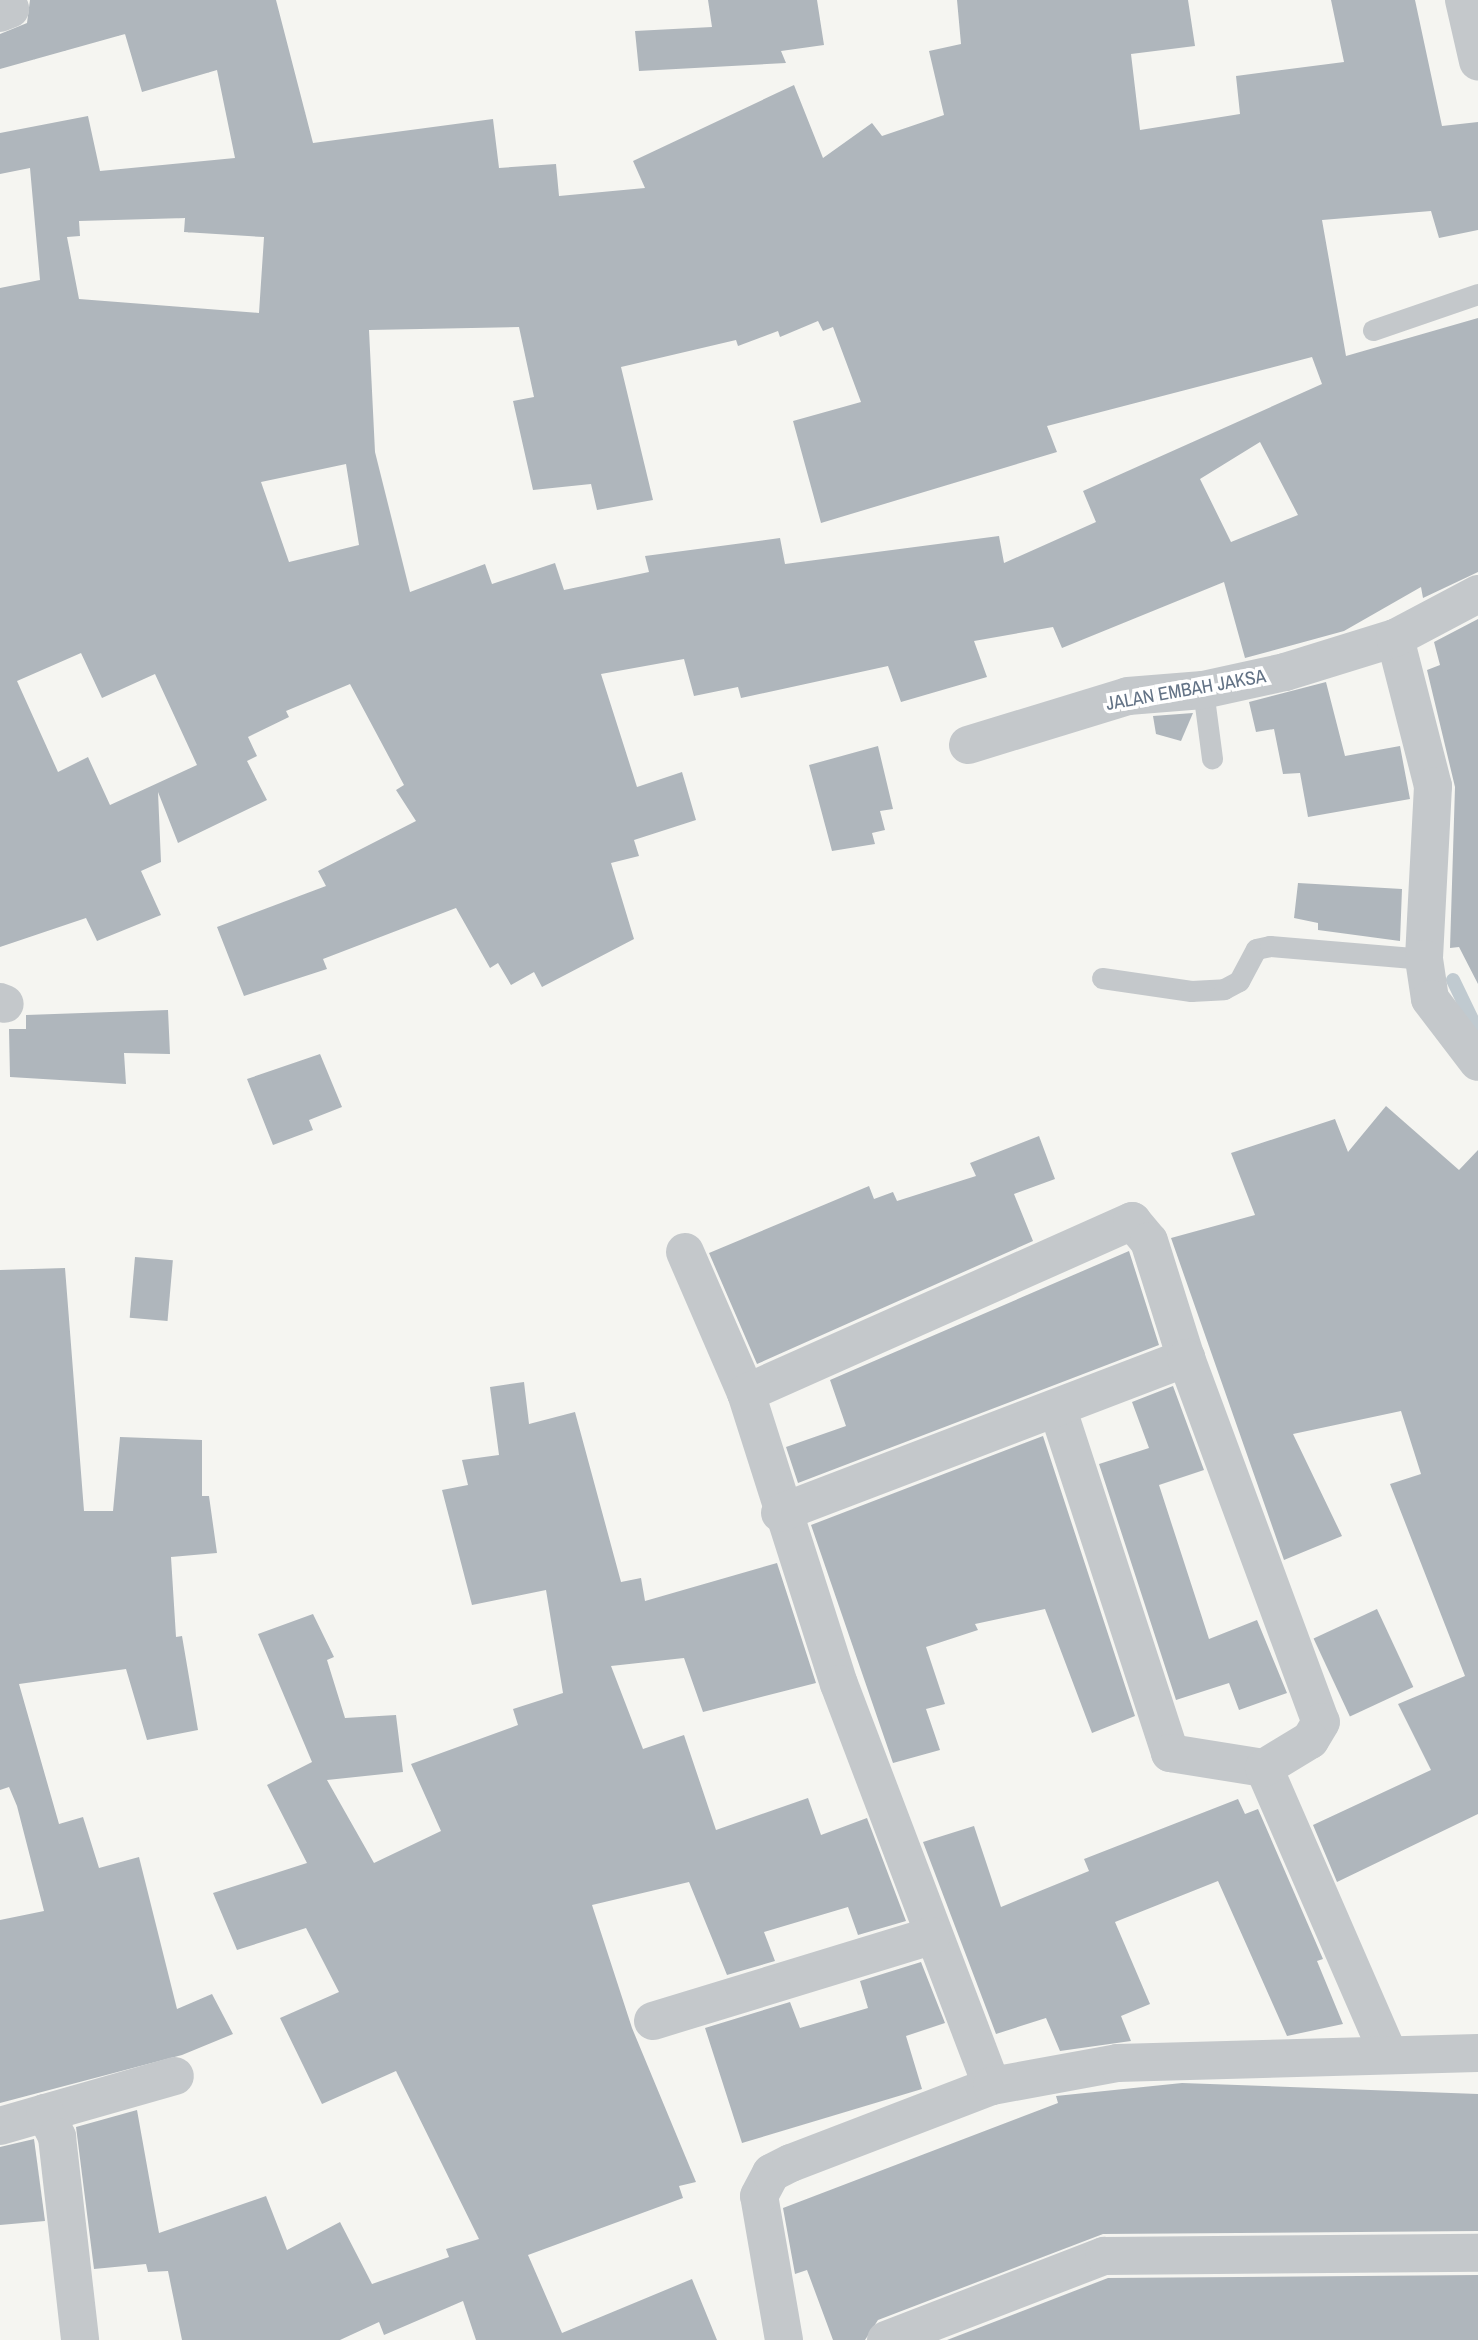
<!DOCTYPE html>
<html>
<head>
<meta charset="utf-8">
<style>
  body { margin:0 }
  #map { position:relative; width:1478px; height:2340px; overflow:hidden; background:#f5f5f1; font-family:"Archivo Narrow",sans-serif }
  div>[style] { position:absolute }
  .stream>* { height:14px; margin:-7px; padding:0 7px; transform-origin:7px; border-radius:7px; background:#c0cad0 }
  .building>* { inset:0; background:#afb6bc; transform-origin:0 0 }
  .service>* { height:21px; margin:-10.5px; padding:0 10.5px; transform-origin:10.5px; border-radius:10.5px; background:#c4c8cb }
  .minor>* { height:38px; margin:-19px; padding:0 19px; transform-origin:19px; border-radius:19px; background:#c4c8cb }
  span { translate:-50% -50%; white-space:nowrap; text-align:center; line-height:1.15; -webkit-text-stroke:7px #fff; paint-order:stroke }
  .street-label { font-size:19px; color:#627285 }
</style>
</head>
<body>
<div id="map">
  <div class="stream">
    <i style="left:1453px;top:980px;width:58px;rotate:64.3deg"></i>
  </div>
  <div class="building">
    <i style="clip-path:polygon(evenodd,30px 0,276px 0,313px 143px,493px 119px,499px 168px,556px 164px,559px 196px,645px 188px,633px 161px,794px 85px,823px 158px,872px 123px,882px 136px,944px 115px,929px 51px,961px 44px,957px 0,1188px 0,1195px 46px,1131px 54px,1140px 130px,1240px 114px,1236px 76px,1344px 62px,1331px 0,1415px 0,1442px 126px,1478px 122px,1478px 230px,1439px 238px,1431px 211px,1322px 220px,1346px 356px,1478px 318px,1478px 572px,1423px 598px,1421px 587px,1344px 631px,1245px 658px,1224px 582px,1062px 648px,1053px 627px,974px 641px,987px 677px,901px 702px,888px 666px,741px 698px,738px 687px,694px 696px,684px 659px,601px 674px,637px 787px,682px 772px,696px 820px,634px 840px,639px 856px,611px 863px,634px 939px,542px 987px,534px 972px,511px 985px,498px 963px,490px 968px,456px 908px,323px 959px,327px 969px,244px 996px,217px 927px,326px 886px,318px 871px,416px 821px,396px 790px,404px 785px,350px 684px,286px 711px,289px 717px,248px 737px,257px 756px,247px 761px,267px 800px,178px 843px,158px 792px,161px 862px,141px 871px,161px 915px,97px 941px,86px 918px,0 947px,0 288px,40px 280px,30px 168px,0 174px,0 133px,88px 116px,100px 171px,235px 158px,217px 70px,142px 92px,125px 34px,0 69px,0 34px,27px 23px,30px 0,185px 218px,184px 232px,264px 237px,259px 313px,79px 299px,67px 237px,80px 236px,79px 221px,185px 218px,30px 0,818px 321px,823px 331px,833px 327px,861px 402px,793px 421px,821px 523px,1057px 452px,1047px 426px,1312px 357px,1322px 384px,1083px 491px,1096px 522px,1004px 563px,999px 536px,785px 564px,780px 538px,645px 556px,649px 572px,564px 590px,555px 563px,492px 584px,485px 564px,410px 592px,375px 452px,369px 330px,519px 327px,534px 397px,513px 401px,533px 490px,591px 484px,597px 510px,653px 500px,621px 367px,736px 340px,738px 346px,778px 331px,780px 337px,818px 321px,30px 0,1260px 442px,1298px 515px,1231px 542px,1200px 479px,1260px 442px,30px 0,346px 464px,359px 545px,289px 562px,261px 482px,346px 464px,30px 0,81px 653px,102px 698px,155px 674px,197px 765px,110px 805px,88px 757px,58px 772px,17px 681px,81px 653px)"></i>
    <i style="clip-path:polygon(708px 0,817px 0,824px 45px,781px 51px,786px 63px,639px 71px,635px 31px,712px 27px)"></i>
    <i style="clip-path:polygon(1478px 619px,1478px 984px,1459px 947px,1450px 948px,1455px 787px,1427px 670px,1440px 665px,1434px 642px)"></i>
    <i style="clip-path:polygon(1326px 682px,1345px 756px,1400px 746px,1410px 799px,1308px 817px,1300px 773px,1283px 774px,1274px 729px,1256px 732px,1249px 702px)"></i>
    <i style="clip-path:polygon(1193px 713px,1181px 741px,1156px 734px,1153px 716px)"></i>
    <i style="clip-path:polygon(878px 746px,893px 809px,880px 811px,885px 830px,872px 833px,875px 844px,832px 851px,809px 765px)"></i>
    <i style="clip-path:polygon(1298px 883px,1402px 889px,1400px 941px,1318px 930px,1318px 923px,1294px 918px)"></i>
    <i style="clip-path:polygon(168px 1010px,170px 1054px,124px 1053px,126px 1084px,10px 1077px,9px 1029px,26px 1029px,26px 1015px)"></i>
    <i style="clip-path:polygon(320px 1054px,342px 1107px,309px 1120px,313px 1130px,273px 1145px,247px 1079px)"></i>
    <i style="clip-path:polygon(1386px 1106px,1459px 1170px,1478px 1150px,1478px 1814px,1337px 1882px,1313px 1825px,1431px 1770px,1398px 1704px,1465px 1676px,1390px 1484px,1421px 1474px,1401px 1411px,1293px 1434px,1342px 1536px,1284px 1560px,1171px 1238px,1255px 1215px,1231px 1153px,1335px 1119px,1348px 1152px)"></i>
    <i style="clip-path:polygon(1039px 1136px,1055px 1179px,1014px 1194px,1033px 1241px,757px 1364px,709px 1253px,869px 1186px,874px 1199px,893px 1192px,897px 1201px,976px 1176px,970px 1163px)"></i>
    <i style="clip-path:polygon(1129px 1251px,1159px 1345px,798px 1483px,786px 1447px,846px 1426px,830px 1380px)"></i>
    <i style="left:135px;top:1257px;width:38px;height:61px;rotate:5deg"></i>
    <i style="clip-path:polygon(65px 1268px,84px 1511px,113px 1511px,120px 1437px,202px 1440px,202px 1496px,209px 1496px,217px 1553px,171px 1557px,176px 1637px,182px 1636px,198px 1730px,147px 1740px,126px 1669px,19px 1684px,59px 1824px,83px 1817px,99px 1868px,139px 1857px,177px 2009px,212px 1994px,233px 2034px,182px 2055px,0 2103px,0 1920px,44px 1911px,17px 1806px,9px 1787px,0 1790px,0 1270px)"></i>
    <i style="clip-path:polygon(524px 1382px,529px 1424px,575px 1412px,621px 1582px,641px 1578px,645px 1601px,777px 1563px,816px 1683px,703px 1712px,684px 1658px,611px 1666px,643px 1749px,684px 1735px,716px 1830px,808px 1798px,821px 1835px,867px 1818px,906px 1921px,858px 1935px,848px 1907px,764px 1932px,775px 1961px,727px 1975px,689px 1882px,592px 1905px,632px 2028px,696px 2182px,679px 2186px,683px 2198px,528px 2255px,562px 2333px,692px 2279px,717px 2340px,476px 2340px,463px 2301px,384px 2335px,379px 2322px,340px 2340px,182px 2340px,168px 2271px,148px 2272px,146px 2264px,94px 2269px,76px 2127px,137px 2110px,159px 2233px,266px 2196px,287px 2250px,340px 2222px,372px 2284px,449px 2257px,446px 2249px,479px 2239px,396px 2071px,322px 2104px,280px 2018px,339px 1992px,306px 1928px,237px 1950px,213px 1893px,307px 1863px,267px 1785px,312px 1762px,258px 1634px,313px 1614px,334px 1657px,327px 1660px,345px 1718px,396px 1715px,403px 1772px,327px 1780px,374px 1863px,441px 1831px,411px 1764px,518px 1725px,513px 1709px,563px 1693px,546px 1590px,472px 1605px,442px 1490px,468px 1485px,462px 1460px,499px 1455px,490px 1387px)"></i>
    <i style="clip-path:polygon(1173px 1386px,1204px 1470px,1159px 1485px,1209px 1639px,1257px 1620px,1287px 1693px,1239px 1710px,1229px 1683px,1176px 1700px,1099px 1464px,1149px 1448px,1132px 1402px)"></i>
    <i style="clip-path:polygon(1043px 1436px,1135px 1716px,1092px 1733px,1045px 1609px,975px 1624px,978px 1630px,926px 1647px,945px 1704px,926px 1709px,940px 1750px,893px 1763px,811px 1525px)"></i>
    <i style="left:1377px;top:1609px;width:86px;height:70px;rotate:65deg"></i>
    <i style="clip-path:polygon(1238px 1799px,1245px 1814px,1258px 1809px,1323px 1959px,1317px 1961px,1343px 2024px,1287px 2036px,1218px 1881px,1115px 1922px,1150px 2004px,1121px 2016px,1131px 2041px,1060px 2051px,1046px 2018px,996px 2034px,923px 1842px,974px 1826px,1001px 1907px,1089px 1871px,1084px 1859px)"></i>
    <i style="clip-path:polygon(921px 1962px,945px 2023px,906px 2036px,922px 2089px,742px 2143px,705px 2028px,790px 2002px,800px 2028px,868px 2008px,860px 1981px)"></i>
    <i style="clip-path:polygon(1182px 2083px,1478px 2094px,1478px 2231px,1103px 2234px,878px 2320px,865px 2340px,833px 2340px,807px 2270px,795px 2274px,783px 2208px,1058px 2103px,1056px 2096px)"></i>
    <i style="clip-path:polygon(34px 2139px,45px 2221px,0 2225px,0 2147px)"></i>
    <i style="clip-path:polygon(1478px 2275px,1478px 2340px,947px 2340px,1108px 2278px)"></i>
  </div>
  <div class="service">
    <i style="left:1373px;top:330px;width:111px;rotate:-18.9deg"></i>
    <i style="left:1203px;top:690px;width:69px;rotate:82.5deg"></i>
    <i style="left:1102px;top:978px;width:90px;rotate:8.3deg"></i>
    <i style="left:1191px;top:991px;width:33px;rotate:-3deg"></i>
    <i style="left:1224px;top:989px;width:17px;rotate:-28deg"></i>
    <i style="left:1239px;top:981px;width:36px;rotate:-62deg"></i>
    <i style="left:1256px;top:949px;width:14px;rotate:-12deg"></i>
    <i style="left:1270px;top:946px;width:155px;rotate:4.8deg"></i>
  </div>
  <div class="minor">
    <i style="left:1464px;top:0;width:63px;rotate:77.1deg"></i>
    <i style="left:0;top:13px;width:11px;rotate:-22deg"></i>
    <i style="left:1395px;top:638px;width:153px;rotate:75.6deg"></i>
    <i style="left:1433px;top:786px;width:173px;rotate:93deg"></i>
    <i style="left:1424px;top:959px;width:40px;rotate:81.5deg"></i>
    <i style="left:1430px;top:999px;width:79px;rotate:52.7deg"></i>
    <i style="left:968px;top:745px;width:167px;rotate:-17deg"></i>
    <i style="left:1128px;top:696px;width:75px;rotate:-4.6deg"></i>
    <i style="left:1203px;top:690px;width:84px;rotate:-12.4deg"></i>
    <i style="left:1285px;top:672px;width:115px;rotate:-17.2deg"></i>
    <i style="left:1395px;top:638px;width:94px;rotate:-27.9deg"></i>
    <i style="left:0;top:1002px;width:5px;rotate:22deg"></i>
    <i style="left:685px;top:1252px;width:154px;rotate:66.6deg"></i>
    <i style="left:746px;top:1393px;width:305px;rotate:72.3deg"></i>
    <i style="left:839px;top:1684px;width:430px;rotate:69.2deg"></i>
    <i style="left:746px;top:1393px;width:423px;rotate:-24deg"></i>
    <i style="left:1132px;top:1221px;width:26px;rotate:50deg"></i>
    <i style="left:1149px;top:1241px;width:123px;rotate:72.5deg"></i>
    <i style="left:1058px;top:1410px;width:361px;rotate:71.9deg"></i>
    <i style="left:1170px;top:1753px;width:95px;rotate:9.1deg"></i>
    <i style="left:1264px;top:1768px;width:309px;rotate:66.5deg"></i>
    <i style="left:780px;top:1513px;width:435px;rotate:-20.9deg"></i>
    <i style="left:1186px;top:1358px;width:388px;rotate:69.7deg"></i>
    <i style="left:1321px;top:1722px;width:21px;rotate:121deg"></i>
    <i style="left:1310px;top:1740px;width:54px;rotate:148.7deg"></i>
    <i style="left:653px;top:2021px;width:291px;rotate:-17deg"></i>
    <i style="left:45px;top:2113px;width:135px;rotate:-15.9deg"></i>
    <i style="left:0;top:2126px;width:47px;rotate:-16.1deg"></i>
    <i style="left:45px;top:2113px;width:27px;rotate:63deg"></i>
    <i style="left:57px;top:2137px;width:204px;rotate:83.5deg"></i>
    <i style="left:784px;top:2340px;width:146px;rotate:-99.8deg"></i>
    <i style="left:759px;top:2196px;width:26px;rotate:-62deg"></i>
    <i style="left:771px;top:2173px;width:22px;rotate:-27deg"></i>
    <i style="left:791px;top:2163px;width:215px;rotate:-21deg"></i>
    <i style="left:992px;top:2086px;width:127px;rotate:-10.4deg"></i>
    <i style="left:1117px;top:2063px;width:361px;rotate:-1.6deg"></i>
    <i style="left:886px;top:2340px;width:234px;rotate:-21.1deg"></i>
    <i style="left:1104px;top:2256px;width:374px;rotate:-0.5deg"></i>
  </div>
  <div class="street-label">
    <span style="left:1186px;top:690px;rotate:-10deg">JALAN EMBAH JAKSA</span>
  </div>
</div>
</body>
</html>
